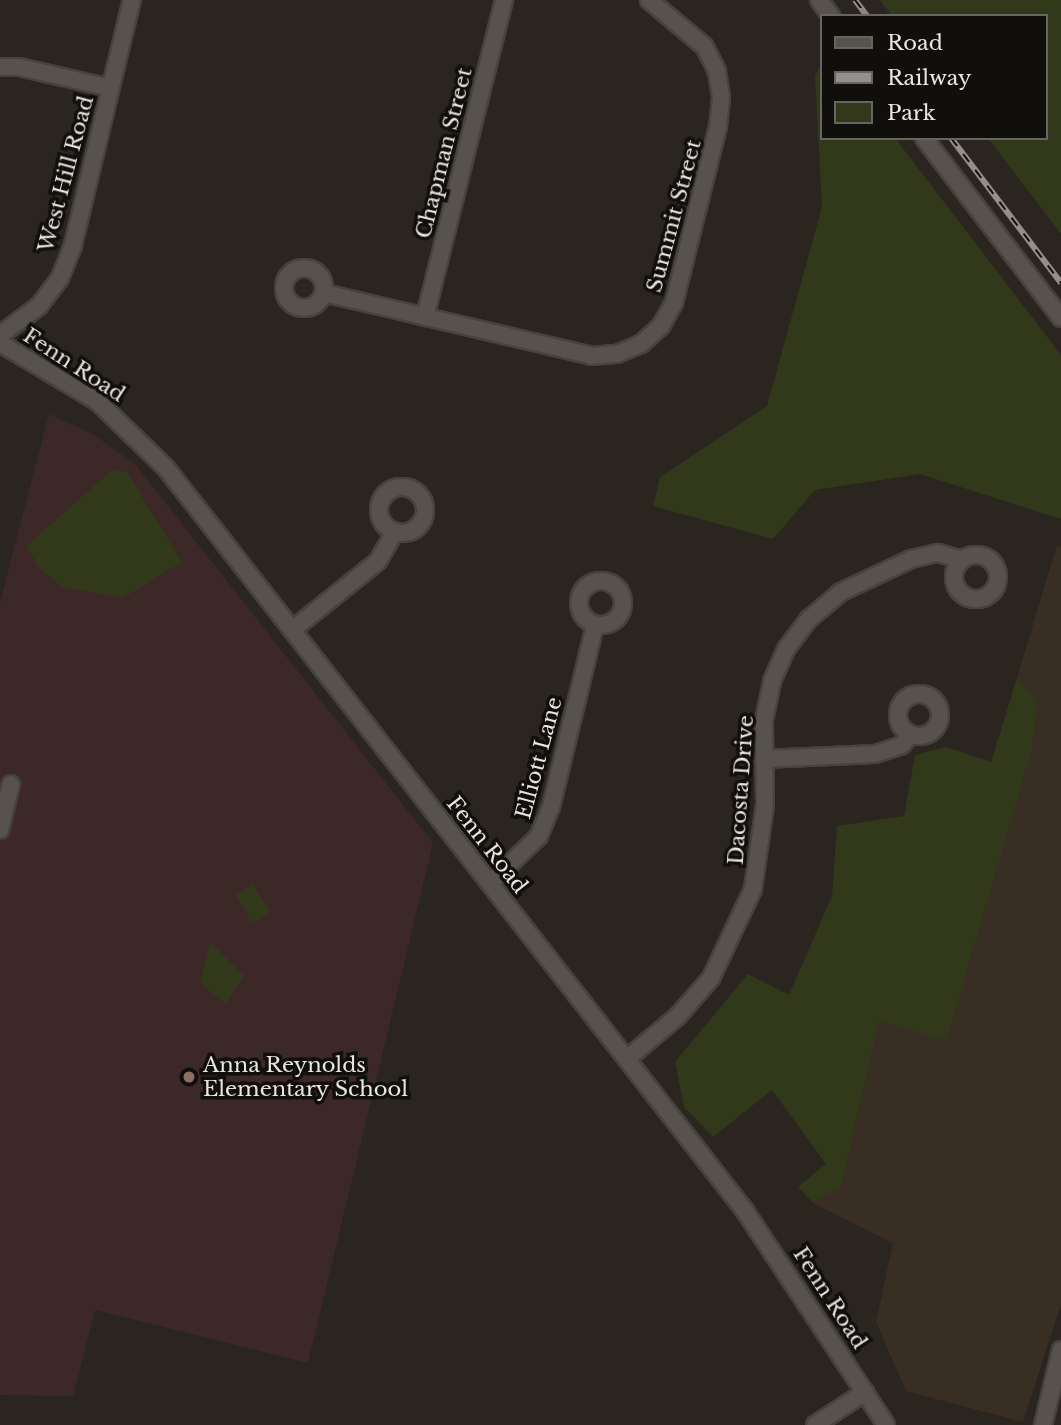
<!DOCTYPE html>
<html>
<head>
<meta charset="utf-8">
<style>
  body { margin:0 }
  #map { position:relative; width:1061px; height:1425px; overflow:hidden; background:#2b251f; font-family:"Libre Baskerville",serif }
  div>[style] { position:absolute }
  .built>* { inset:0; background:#382e24 }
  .education>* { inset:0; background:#3c2826 }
  .green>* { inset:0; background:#31391a; transform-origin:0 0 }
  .roads { filter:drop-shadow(2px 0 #46423d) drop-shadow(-2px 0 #46423d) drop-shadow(0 2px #46423d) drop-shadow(0 -2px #46423d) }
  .minor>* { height:16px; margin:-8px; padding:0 8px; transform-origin:8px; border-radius:8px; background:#58524c }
  .minor>.ring { margin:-8px; padding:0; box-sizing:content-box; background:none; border:16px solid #58524c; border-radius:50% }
  .rail>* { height:6px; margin-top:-3px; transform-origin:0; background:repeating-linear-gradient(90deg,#110f0c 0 10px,#948f8b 0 20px); box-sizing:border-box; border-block:2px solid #948f8b }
  .dots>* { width:19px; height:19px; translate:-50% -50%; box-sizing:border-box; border:4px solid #110f0c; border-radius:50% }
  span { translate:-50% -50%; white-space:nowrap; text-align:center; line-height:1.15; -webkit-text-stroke:7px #110f0c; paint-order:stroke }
  .street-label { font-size:21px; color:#e9e5e1 }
  .poi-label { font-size:21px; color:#e9e5e1 }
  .left { translate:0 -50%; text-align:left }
  .legend { position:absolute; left:820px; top:14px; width:228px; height:126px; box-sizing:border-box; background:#110f0c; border:2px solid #676561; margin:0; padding:9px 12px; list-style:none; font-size:21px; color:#e9e5e1 }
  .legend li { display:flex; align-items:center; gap:14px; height:35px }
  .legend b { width:35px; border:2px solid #676561 }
</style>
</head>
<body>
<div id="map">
  <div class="built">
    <i style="clip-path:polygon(1057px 545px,1061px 547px,1061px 1304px,1023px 1422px,906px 1391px,876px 1322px,893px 1243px,813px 1203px,841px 1185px,879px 1020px,945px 1041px,1037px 701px,1017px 678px)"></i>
  </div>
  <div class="education">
    <i style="clip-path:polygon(49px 414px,94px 435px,135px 464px,433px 843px,308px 1363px,95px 1310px,73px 1396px,0 1395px,0 602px)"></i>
  </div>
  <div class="green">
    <i style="clip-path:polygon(880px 0,1061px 0,1061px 234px,988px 138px,1045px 138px,1045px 16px,892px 16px)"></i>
    <i style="clip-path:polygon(821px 66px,821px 138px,895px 138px,1061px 355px,1061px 519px,920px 474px,815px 490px,773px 539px,653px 506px,660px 477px,767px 406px,822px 207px,815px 76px)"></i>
    <i style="clip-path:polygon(112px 470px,127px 472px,182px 562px,123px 598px,63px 587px,40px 569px,26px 546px)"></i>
    <i style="clip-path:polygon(1017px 678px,1037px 701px,1032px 749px,946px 1041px,879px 1021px,841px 1186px,813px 1203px,798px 1187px,826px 1164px,772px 1090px,713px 1137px,684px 1107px,675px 1062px,748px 974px,789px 995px,832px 896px,837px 826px,904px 816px,915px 755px,946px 747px,991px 762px)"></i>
    <i style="left:253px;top:884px;width:33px;height:21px;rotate:59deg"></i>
    <i style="clip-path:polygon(210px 942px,244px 976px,225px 1004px,200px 983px)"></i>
  </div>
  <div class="roads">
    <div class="minor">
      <i style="left:819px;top:0;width:20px;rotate:53deg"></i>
      <i style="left:0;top:67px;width:19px"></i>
      <i style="left:19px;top:67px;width:94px;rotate:12.9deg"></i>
      <i style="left:924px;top:138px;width:226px;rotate:52.7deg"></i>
      <i class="ring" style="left:284px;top:268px;width:24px;height:24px"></i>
      <i style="left:324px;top:293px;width:275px;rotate:13.2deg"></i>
      <i style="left:592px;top:356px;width:25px;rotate:-5deg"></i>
      <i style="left:617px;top:354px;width:26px;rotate:-23deg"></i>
      <i style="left:641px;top:344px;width:27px;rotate:-42deg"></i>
      <i style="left:661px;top:326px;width:26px;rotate:-61deg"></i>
      <i style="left:674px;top:303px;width:181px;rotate:-76deg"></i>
      <i style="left:718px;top:127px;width:30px;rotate:-84deg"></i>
      <i style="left:721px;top:97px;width:26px;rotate:-99deg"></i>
      <i style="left:717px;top:71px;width:28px;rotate:-117deg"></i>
      <i style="left:704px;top:46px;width:72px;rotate:-140.1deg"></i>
      <i style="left:425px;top:317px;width:327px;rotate:-76deg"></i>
      <i style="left:0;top:335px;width:49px;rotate:-36.6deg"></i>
      <i style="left:39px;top:306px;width:35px;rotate:-53deg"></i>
      <i style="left:60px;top:278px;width:35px;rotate:-68deg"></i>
      <i style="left:73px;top:245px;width:252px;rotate:-76.5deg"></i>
      <i style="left:0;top:343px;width:114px;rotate:31deg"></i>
      <i style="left:98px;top:402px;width:95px;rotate:44.1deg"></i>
      <i style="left:166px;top:468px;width:942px;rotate:52.07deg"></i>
      <i style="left:745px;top:1211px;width:256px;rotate:56.6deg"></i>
      <i class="ring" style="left:379px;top:487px;width:30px;height:30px"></i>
      <i class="ring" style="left:954px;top:555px;width:28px;height:28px"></i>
      <i class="ring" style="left:579px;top:581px;width:28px;height:28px"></i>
      <i style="left:292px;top:630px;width:110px;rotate:-38.7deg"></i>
      <i style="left:378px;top:561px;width:34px;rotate:-60deg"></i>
      <i class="ring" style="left:898px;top:694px;width:26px;height:26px"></i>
      <i style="left:764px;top:759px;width:111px;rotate:-2.6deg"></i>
      <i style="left:875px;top:754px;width:28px;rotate:-18deg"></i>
      <i style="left:902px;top:745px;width:13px;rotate:-51deg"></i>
      <i style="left:0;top:830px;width:47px;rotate:-76.6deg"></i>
      <i style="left:490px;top:883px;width:68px;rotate:-43.8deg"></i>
      <i style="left:539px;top:836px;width:31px;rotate:-68deg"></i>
      <i style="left:551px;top:807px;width:187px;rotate:-76.4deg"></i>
      <i style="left:628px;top:1058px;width:65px;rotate:-40deg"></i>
      <i style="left:678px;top:1016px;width:50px;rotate:-49deg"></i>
      <i style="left:711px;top:978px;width:98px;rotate:-64.7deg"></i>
      <i style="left:753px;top:889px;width:85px;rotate:-81.9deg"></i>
      <i style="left:765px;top:805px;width:85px;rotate:-90.7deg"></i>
      <i style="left:764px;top:720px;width:40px;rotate:-78deg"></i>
      <i style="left:772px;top:681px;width:36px;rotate:-66deg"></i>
      <i style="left:787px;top:648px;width:36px;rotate:-53deg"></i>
      <i style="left:809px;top:619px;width:42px;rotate:-40.2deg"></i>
      <i style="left:841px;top:592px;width:77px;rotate:-25.2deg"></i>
      <i style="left:911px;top:559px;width:28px;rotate:-13deg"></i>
      <i style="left:938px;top:553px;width:25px;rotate:16deg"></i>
      <i style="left:815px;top:1425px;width:60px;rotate:-33.4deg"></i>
      <i style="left:1043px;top:1425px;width:77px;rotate:-76.5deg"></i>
    </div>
  </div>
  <div class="rail">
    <i style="left:855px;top:0;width:20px;rotate:53deg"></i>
    <i style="left:951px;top:138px;width:182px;rotate:52.8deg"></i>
  </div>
  <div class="dots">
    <i style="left:189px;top:1077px;background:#8d6e63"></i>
  </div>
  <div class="street-label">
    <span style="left:444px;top:153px;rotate:-76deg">Chapman Street</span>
    <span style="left:66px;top:174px;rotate:-75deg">West Hill Road</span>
    <span style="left:674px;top:216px;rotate:-75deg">Summit Street</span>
    <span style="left:74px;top:365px;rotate:33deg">Fenn Road</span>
    <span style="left:539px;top:758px;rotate:-75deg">Elliott Lane</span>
    <span style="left:741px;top:790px;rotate:-86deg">Dacosta Drive</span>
    <span style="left:487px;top:845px;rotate:52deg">Fenn Road</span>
    <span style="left:830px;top:1298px;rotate:57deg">Fenn Road</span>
  </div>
  <div class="poi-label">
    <span class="left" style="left:203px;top:1077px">Anna Reynolds<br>Elementary School</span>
  </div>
  <ul class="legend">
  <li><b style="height:9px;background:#58524c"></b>Road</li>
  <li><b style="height:9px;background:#948f8b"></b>Railway</li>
  <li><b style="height:19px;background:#31391a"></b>Park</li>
  </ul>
</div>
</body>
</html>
